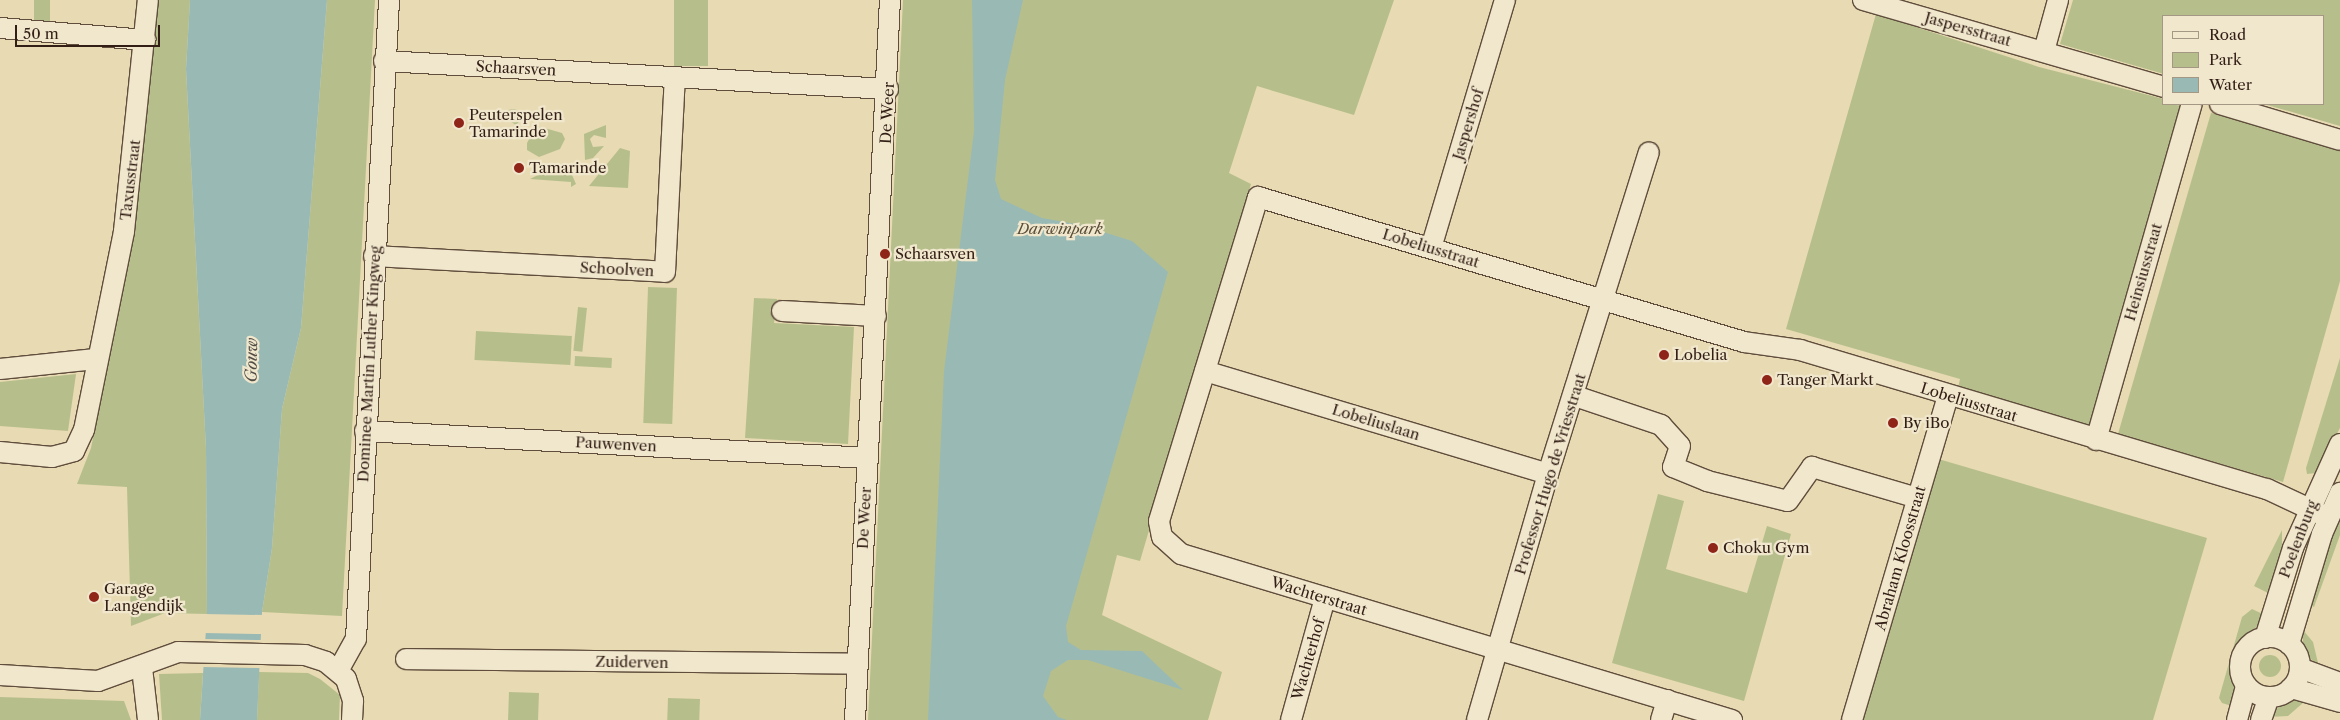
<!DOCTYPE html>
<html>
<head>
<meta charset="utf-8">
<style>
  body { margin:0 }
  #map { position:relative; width:2340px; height:720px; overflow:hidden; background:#e8dab2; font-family:"Libre Caslon Text",serif }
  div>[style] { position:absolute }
  .green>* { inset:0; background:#b6bf8c; transform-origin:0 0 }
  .round { border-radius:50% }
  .water>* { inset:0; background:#99b9b5 }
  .pier>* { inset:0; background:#e8dab2; transform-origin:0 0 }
  .roads { filter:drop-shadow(1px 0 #604d3c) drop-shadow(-1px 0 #604d3c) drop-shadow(0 1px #604d3c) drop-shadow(0 -1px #604d3c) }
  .minor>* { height:20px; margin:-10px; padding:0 10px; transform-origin:10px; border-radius:10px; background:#f0e7cd }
  .minor>.ring { margin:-10px; padding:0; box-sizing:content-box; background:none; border:20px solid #f0e7cd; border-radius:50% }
  .dots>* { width:14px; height:14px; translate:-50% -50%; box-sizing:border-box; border:2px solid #f0e7cd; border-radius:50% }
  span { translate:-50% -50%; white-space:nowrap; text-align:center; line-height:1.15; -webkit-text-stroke:4.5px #f0e7cd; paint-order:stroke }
  .street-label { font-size:15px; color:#321e15 }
  .poi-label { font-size:15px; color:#321e15 }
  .left { translate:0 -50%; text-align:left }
  .park-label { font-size:15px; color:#5a4e39; font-style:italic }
  .water-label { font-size:16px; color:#514c45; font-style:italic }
  .legend { position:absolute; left:2162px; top:15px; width:162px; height:90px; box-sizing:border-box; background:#f0e7cd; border:1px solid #a49783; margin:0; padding:6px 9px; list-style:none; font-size:15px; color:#321e15 }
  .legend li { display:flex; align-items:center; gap:10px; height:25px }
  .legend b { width:25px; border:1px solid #a49783 }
  .scale { position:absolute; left:15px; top:25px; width:145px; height:22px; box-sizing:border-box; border:2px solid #321e15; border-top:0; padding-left:6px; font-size:15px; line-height:18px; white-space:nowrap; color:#321e15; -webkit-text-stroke:4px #f0e7cd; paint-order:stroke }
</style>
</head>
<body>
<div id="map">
  <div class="green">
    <i style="left:34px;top:0;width:16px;height:21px"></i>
    <i style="clip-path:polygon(153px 0,190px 0,186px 69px,206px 449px,207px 614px,165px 613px,131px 626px,127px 487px,77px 484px,91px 448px,120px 300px)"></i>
    <i style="clip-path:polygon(327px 0,375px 0,342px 616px,262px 612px,272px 548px,282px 409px,301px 328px)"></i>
    <i style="left:674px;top:0;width:34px;height:66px"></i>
    <i style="clip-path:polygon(903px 0,1394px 0,1354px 115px,1257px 86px,1229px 173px,1251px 184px,1140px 561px,1117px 555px,1102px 615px,1222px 672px,1208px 720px,868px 720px)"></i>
    <i style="clip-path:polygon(2073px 0,2340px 0,2340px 126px,2264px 104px,2324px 104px,2324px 16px,2164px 16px,2164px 74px,2060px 44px)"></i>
    <i style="clip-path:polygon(1876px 14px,2039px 67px,2164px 99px,2164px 104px,2187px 106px,2095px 427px,1958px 388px,1960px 379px,1786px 329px)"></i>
    <i style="clip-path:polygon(514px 109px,521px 112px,522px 119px,516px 125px,495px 112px)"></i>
    <i style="clip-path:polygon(2211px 113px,2340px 149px,2340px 281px,2283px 482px,2118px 434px)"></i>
    <i style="clip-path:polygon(606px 125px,606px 138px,594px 135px,590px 139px,593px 147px,604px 146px,593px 158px,585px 160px,584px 134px)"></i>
    <i style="clip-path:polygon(541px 127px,562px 133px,565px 139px,560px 149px,539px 157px,527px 150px,527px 143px,534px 130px)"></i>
    <i style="clip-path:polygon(620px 148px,630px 151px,628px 188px,589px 186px)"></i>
    <i style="clip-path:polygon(542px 173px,572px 175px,576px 184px,571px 187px,571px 182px,530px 179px)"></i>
    <i style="left:648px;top:287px;width:29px;height:136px;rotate:2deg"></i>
    <i style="clip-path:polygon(754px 298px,777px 299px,774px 323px,854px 327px,848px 444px,745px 438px)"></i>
    <i style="left:578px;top:307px;width:9px;height:44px;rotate:6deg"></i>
    <i style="left:476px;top:331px;width:96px;height:29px;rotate:3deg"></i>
    <i style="left:575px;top:356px;width:37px;height:10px;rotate:3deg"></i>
    <i style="clip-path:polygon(2340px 358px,2340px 428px,2316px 473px,2307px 474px,2306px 468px)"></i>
    <i style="clip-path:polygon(76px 374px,68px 431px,0 426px,0 382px)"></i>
    <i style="clip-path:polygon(1935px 458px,2207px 538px,2153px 720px,1861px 720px)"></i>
    <i style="clip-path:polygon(1658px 494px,1684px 501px,1666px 569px,1747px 593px,1767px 526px,1791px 534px,1744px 701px,1612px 663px)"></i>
    <i style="clip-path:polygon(2340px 516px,2340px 535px,2314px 607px,2307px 604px)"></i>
    <i style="clip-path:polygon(2282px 530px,2282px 556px,2272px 595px,2254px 586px)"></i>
    <i style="clip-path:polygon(2252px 609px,2265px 615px,2234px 657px,2232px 666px,2238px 685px,2235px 707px,2222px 703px,2219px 698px,2242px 617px)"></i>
    <i style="clip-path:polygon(2303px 630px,2313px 642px,2319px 667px,2303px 651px)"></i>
    <i class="round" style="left:2259px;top:655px;width:22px;height:22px"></i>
    <i style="clip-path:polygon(259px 672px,308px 673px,320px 679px,340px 695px,339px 720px,257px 720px)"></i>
    <i style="clip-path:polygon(203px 673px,200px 720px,162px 720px,159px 674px)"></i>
    <i style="left:509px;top:692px;width:30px;height:28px;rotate:2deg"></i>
    <i style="clip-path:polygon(0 697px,124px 701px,131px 720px,0 720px)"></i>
    <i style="left:668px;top:698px;width:32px;height:22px;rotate:2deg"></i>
    <i style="clip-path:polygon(2297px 700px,2304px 702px,2288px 716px,2268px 717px,2282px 704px)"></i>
  </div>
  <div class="water">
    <i style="clip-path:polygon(190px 0,327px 0,301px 328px,282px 409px,272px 548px,262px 612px,257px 720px,200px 720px,207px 614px,206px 449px,186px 69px)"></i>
    <i style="clip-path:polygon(972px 0,1023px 0,1005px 80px,995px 180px,1001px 199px,1042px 218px,1081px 225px,1132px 241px,1168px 272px,1066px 626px,1068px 642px,1081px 650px,1142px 651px,1183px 690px,1088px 660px,1068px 660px,1051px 671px,1043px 696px,1058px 717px,1067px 720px,928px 720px,944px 371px,974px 131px)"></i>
  </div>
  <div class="pier">
    <i style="left:204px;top:614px;width:60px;height:19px;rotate:1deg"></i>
    <i style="left:203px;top:639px;width:60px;height:28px;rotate:1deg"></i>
  </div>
  <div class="roads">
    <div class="minor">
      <i style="left:1863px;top:0;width:313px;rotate:16.1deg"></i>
      <i style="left:0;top:28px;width:146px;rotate:4.7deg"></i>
      <i style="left:2044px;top:51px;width:53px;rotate:-74.6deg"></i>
      <i style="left:384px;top:61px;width:505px;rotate:3.18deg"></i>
      <i style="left:2220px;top:104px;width:125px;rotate:16.7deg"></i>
      <i style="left:1431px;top:248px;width:259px;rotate:-73.4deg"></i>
      <i style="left:374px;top:256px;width:291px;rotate:3.1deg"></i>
      <i style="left:665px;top:272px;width:195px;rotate:-87.1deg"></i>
      <i style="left:782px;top:311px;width:94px;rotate:3deg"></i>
      <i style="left:0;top:369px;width:96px;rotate:-6deg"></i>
      <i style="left:1205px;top:371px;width:358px;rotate:16.7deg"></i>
      <i style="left:1575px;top:396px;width:91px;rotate:18.6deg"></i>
      <i style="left:1661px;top:425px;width:28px;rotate:48deg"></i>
      <i style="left:1680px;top:446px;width:22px;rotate:108deg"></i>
      <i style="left:1673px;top:467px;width:37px;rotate:22deg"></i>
      <i style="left:1707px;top:481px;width:83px;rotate:13.9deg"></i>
      <i style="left:1788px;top:501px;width:42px;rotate:-54.8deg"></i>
      <i style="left:1812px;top:467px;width:109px;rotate:16.4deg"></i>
      <i style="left:365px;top:431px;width:504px;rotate:3.07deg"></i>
      <i style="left:2096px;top:440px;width:349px;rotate:-74.1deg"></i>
      <i style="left:0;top:452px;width:52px;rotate:5.5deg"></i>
      <i style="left:52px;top:457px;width:23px;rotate:-15deg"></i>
      <i style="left:74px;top:451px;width:23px;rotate:-65deg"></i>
      <i style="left:84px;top:430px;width:203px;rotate:-78.6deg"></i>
      <i style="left:124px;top:231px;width:232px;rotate:-84.1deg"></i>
      <i class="ring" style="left:2240px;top:637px;width:40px;height:40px"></i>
      <i style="left:2265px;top:638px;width:94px;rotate:-72.7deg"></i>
      <i style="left:2293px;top:548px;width:114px;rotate:-65.7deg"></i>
      <i style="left:2289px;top:644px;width:115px;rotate:-73.3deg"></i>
      <i style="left:2322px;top:534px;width:45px;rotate:-66.3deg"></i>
      <i style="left:406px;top:659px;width:451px;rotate:0.6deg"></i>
      <i style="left:142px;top:668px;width:52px;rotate:83.4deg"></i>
      <i style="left:2300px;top:668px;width:43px;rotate:20.6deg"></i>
      <i style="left:338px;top:671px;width:37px;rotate:-61deg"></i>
      <i style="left:356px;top:639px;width:640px;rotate:-87.04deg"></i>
      <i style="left:0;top:675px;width:98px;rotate:3.5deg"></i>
      <i style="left:98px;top:681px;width:85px;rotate:-19.9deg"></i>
      <i style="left:178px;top:652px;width:127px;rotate:1.4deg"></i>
      <i style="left:305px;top:655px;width:22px;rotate:18deg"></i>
      <i style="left:326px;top:662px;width:26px;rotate:40deg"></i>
      <i style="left:346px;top:679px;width:23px;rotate:72deg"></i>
      <i style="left:353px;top:701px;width:19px;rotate:93deg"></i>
      <i style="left:2291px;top:688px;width:51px;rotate:15.9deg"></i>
      <i style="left:855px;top:720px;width:721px;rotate:-87.22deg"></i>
      <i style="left:1291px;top:720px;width:127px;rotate:-74.4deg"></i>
      <i style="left:1477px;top:720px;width:256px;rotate:-73.9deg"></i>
      <i style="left:1548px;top:474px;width:337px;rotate:-72.6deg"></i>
      <i style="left:1661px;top:720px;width:21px;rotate:-73deg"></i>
      <i style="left:1732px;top:720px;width:575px;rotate:-163.23deg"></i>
      <i style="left:1181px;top:554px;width:25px;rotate:-138deg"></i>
      <i style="left:1162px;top:537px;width:16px;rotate:-101deg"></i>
      <i style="left:1159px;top:521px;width:339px;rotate:-73deg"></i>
      <i style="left:1258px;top:197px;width:507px;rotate:16.61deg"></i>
      <i style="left:1744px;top:342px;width:57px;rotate:8.1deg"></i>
      <i style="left:1800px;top:350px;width:487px;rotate:16.6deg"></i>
      <i style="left:2267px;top:489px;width:68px;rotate:25.1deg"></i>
      <i style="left:1852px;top:720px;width:339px;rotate:-73.5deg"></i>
      <i style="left:2237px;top:720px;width:35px;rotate:-75deg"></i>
      <i style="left:2261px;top:720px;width:24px;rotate:-71deg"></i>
    </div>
  </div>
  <div class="dots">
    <i style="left:459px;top:123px;background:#8f2418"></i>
    <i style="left:519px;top:168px;background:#8f2418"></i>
    <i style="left:885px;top:254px;background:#8f2418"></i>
    <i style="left:1664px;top:355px;background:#8f2418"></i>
    <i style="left:1767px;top:380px;background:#8f2418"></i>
    <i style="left:1893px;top:423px;background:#8f2418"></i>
    <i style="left:1713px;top:548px;background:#8f2418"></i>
    <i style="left:94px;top:597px;background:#8f2418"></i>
  </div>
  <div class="street-label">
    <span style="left:1968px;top:29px;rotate:16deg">Jaspersstraat</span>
    <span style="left:516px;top:68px;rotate:3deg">Schaarsven</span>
    <span style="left:887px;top:113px;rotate:-87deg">De Weer</span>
    <span style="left:1468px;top:124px;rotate:-73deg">Jaspershof</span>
    <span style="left:130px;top:180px;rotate:-83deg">Taxusstraat</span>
    <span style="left:1431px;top:248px;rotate:17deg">Lobeliusstraat</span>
    <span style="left:617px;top:269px;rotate:3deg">Schoolven</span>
    <span style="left:2143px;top:272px;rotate:-74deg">Heinsiusstraat</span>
    <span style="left:369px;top:364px;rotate:-87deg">Dominee Martin Luther Kingweg</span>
    <span style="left:1969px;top:402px;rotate:17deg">Lobeliusstraat</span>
    <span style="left:1376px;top:422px;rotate:17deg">Lobeliuslaan</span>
    <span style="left:616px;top:444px;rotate:3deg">Pauwenven</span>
    <span style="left:1550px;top:474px;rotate:-73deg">Professor Hugo de Vriesstraat</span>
    <span style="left:864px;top:518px;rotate:-87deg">De Weer</span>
    <span style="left:2298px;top:539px;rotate:-69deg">Poelenburg</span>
    <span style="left:1900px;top:558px;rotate:-74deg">Abraham Kloosstraat</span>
    <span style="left:1319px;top:596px;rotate:17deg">Wachterstraat</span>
    <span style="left:1308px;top:659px;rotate:-74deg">Wachterhof</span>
    <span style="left:632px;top:662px;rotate:1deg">Zuiderven</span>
  </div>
  <div class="poi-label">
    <span class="left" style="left:469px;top:123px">Peuterspelen<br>Tamarinde</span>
    <span class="left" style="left:529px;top:168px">Tamarinde</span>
    <span class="left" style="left:895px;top:254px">Schaarsven</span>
    <span class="left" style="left:1674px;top:355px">Lobelia</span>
    <span class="left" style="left:1777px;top:380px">Tanger Markt</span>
    <span class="left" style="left:1903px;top:423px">By iBo</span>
    <span class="left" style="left:1723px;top:548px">Choku Gym</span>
    <span class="left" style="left:104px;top:597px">Garage<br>Langendijk</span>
  </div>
  <div class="park-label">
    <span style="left:1060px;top:229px">Darwinpark</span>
  </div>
  <div class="water-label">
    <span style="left:251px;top:360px;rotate:-89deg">Gouw</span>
  </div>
  <ul class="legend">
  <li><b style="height:6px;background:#f0e7cd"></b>Road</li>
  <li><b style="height:14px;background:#b6bf8c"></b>Park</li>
  <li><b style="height:14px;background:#99b9b5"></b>Water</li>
  </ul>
  <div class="scale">50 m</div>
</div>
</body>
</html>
